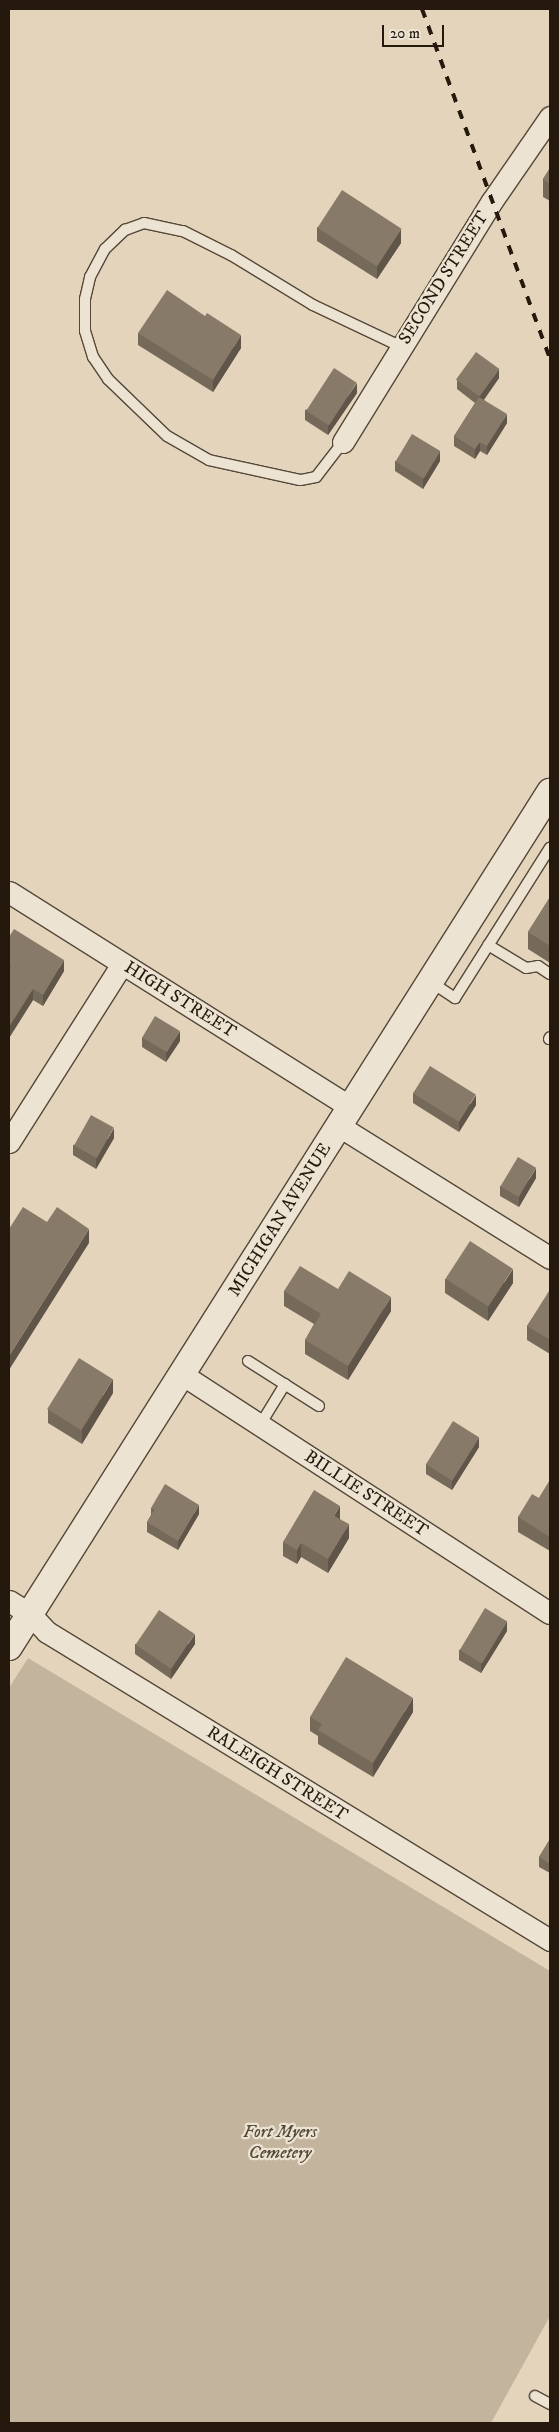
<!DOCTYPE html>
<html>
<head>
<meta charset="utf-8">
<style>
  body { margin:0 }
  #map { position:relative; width:559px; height:2432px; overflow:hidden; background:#e4d4bc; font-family:"IM FELL DW Pica",serif }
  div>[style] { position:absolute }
  .green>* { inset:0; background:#c3b49e }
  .roads { filter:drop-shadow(1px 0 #544838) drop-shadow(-1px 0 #544838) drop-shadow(0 1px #544838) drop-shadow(0 -1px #544838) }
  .service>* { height:10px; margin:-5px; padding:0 5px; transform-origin:5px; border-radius:5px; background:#ede3d3 }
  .minor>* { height:21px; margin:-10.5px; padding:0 10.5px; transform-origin:10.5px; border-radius:10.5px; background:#ede3d3 }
  .tertiary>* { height:26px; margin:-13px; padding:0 13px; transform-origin:13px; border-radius:13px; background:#ede3d3 }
  .rail>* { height:4px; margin-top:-2px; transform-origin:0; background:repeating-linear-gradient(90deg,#24190c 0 9px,transparent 0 18px) }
  .wall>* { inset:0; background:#756959 }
  .shaded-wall>* { inset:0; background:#5f5549 }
  .building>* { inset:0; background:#887a68; transform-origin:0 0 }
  span { translate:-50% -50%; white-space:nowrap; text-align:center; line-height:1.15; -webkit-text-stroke:4.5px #ede3d3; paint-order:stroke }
  .street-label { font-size:18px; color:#24190c }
  .park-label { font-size:18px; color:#544838; font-style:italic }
  .frame { position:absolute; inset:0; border:10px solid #24190c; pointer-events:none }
  .scale { position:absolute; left:382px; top:25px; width:62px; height:22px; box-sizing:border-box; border:2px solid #24190c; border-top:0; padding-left:6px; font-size:15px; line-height:18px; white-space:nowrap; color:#24190c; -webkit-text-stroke:4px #ede3d3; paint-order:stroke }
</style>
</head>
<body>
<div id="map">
  <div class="green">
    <i style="clip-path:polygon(28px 1658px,550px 1971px,550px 2316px,491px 2423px,9px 2423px,9px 1688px)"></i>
  </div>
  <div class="roads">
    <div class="service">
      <i style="left:343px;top:442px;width:44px;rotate:127.6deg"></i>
      <i style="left:316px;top:477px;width:16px;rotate:169deg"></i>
      <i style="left:300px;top:480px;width:93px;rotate:-167.6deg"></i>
      <i style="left:209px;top:460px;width:48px;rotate:-150.3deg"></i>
      <i style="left:167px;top:436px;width:82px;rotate:-136deg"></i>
      <i style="left:108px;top:379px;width:27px;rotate:-124deg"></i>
      <i style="left:93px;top:357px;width:27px;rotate:-107deg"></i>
      <i style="left:85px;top:331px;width:32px;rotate:-90deg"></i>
      <i style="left:85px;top:299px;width:23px;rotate:-77deg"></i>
      <i style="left:90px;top:277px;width:32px;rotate:-62deg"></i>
      <i style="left:105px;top:249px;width:28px;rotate:-44deg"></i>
      <i style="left:125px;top:230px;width:20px;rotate:-20deg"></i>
      <i style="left:144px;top:223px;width:40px;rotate:12deg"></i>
      <i style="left:183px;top:231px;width:54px;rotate:26.6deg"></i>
      <i style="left:231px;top:255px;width:96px;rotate:31.4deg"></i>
      <i style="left:313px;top:305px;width:98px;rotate:25.3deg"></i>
      <i style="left:488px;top:945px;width:44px;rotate:31.2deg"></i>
      <i style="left:526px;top:968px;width:12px;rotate:-9deg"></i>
      <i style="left:538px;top:966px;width:14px;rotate:34deg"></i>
      <i style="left:431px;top:982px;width:29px;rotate:34deg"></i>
      <i style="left:455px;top:998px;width:178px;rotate:-57.7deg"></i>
      <i style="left:549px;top:1039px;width:2px;rotate:-63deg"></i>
      <i style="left:248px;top:1361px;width:84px;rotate:32.4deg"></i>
      <i style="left:260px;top:1425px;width:48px;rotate:-58.6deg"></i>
      <i style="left:535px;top:2396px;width:17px;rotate:28deg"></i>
    </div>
    <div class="minor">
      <i style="left:343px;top:442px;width:283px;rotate:-58.3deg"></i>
      <i style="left:492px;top:201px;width:102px;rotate:-55.4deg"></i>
      <i style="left:9px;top:892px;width:404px;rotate:32.2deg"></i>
      <i style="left:339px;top:1126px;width:249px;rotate:32deg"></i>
      <i style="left:9px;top:1142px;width:211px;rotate:-57.6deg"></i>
      <i style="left:183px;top:1375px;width:437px;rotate:33deg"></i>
      <i style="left:9px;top:1601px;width:25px;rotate:32deg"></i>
      <i style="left:30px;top:1614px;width:25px;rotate:47deg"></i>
      <i style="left:47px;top:1632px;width:590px;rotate:31.48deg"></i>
    </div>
    <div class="tertiary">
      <i style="left:9px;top:1647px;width:1012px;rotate:-57.68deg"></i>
    </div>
  </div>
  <div class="rail">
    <i style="left:422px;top:9px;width:372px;rotate:69.9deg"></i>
  </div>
  <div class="wall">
    <i style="clip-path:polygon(550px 168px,550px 201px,543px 197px,543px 179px)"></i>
    <i style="clip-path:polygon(317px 227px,401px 243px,377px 279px,317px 241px)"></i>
    <i style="clip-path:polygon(138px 333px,241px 348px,213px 392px,138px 345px)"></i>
    <i style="clip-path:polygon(499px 378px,484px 400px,507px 423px,487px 455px,480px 451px,475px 459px,454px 446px,454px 436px,475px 403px,457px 389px,457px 380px)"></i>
    <i style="clip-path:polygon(357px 393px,328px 435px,305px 420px,305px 410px)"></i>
    <i style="clip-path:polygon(395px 461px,440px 461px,423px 489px,395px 471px)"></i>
    <i style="clip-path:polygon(550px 897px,550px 963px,528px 949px,528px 932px)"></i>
    <i style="clip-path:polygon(9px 937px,64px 971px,43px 1006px,33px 1000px,9px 1038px)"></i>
    <i style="clip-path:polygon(142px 1037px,180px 1041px,166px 1062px,142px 1047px)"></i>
    <i style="clip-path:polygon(413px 1093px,476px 1105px,459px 1132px,413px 1103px)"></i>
    <i style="clip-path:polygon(114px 1138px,96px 1169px,73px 1155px,73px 1145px)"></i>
    <i style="clip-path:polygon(536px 1178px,519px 1207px,500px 1196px,500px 1186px)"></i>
    <i style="clip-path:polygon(445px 1279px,513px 1283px,488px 1321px,445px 1293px)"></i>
    <i style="clip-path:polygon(338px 1289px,391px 1311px,348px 1380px,305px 1354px,305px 1340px,314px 1324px,284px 1306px,284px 1291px)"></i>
    <i style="clip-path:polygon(550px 1292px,550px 1354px,527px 1340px,527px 1326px)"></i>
    <i style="clip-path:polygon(113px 1393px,82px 1444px,48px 1423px,48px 1409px)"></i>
    <i style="clip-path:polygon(479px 1447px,452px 1490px,426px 1474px,426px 1464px)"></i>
    <i style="clip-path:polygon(550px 1480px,550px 1551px,518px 1532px,518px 1517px,539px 1498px)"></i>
    <i style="clip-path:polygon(151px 1508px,199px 1514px,178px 1550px,147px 1532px,147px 1522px,151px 1515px)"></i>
    <i style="clip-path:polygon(340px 1519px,349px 1538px,328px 1573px,301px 1557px,297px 1564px,283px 1556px,283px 1542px)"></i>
    <i style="clip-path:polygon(507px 1631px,481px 1673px,459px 1660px,459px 1650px)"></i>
    <i style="clip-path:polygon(135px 1644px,195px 1644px,171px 1679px,135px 1654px)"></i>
    <i style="clip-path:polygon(413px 1712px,373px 1777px,318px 1744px,318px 1736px,310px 1731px,310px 1717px)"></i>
    <i style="clip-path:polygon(550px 1839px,550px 1873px,539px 1867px,539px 1857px)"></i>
  </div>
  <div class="shaded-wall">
    <i style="clip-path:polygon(401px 229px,401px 243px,377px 279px,377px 265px)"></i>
    <i style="clip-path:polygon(241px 335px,241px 348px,213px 392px,213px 380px)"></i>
    <i style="clip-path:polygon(499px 369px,499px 378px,479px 406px,479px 396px)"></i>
    <i style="clip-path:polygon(357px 383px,357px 393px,328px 435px,328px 425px)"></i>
    <i style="clip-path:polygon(507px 414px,507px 423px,487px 455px,487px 446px)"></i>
    <i style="clip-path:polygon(480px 442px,480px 451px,475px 459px,475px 449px)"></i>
    <i style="clip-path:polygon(440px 451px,440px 461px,423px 489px,423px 479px)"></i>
    <i style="clip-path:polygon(64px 960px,64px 971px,43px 1006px,43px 995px)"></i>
    <i style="clip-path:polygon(33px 989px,33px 1000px,9px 1038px,9px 1027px)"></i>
    <i style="clip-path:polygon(180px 1031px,180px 1041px,166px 1062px,166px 1052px)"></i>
    <i style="clip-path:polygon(476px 1095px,476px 1105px,459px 1132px,459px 1122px)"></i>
    <i style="clip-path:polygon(114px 1128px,114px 1138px,96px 1169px,96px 1159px)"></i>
    <i style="clip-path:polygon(536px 1168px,536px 1178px,519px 1207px,519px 1197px)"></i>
    <i style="clip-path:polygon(89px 1229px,89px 1243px,9px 1370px,9px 1356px)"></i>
    <i style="clip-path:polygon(513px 1269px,513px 1283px,488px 1321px,488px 1307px)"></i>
    <i style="clip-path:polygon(391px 1297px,391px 1311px,348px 1380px,348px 1366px)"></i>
    <i style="clip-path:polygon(113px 1379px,113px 1393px,82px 1444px,82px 1430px)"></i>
    <i style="clip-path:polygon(479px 1437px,479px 1447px,452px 1490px,452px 1480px)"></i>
    <i style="clip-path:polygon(199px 1505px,199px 1514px,178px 1550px,178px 1541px)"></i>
    <i style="clip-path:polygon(340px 1506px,340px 1520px,334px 1516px)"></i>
    <i style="clip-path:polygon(349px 1524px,349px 1538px,328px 1573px,328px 1559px)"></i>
    <i style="clip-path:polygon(301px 1543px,301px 1557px,297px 1564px,297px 1550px)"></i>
    <i style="clip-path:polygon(507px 1621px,507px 1631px,481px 1673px,481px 1663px)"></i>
    <i style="clip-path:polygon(195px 1634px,195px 1644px,171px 1679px,171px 1669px)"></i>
    <i style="clip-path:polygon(413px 1698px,413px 1712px,373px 1777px,373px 1763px)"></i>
  </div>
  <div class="building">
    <i style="clip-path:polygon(550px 168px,550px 184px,543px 179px)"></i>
    <i style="left:342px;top:190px;width:71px;height:45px;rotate:33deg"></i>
    <i style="clip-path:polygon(167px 290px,205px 316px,207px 313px,241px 335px,213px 380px,138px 333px)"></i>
    <i style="left:476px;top:352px;width:29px;height:34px;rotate:36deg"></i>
    <i style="left:334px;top:368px;width:27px;height:51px;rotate:33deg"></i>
    <i style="clip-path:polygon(479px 397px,507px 414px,487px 446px,480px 442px,475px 449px,454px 436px)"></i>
    <i style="left:412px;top:434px;width:33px;height:32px;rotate:31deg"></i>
    <i style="clip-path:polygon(550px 897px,550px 946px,528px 932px)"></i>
    <i style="clip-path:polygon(14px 929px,64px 960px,43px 995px,33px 989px,9px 1027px,9px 972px,11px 966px,9px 965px,9px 937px)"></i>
    <i style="left:155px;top:1016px;width:29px;height:25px;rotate:31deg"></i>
    <i style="left:430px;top:1066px;width:54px;height:32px;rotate:32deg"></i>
    <i style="left:91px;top:1115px;width:26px;height:35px;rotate:29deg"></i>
    <i style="left:518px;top:1157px;width:21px;height:34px;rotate:31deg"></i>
    <i style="clip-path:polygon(23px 1207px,47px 1222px,57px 1207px,89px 1229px,9px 1356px,9px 1229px)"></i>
    <i style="left:470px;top:1241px;width:51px;height:45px;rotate:33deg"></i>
    <i style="clip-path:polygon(300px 1266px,338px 1289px,349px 1271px,391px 1297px,348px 1366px,305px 1340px,321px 1314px,284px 1291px)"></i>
    <i style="clip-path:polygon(549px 1291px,550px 1292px,550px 1340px,527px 1326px)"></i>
    <i style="left:79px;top:1358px;width:40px;height:60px;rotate:32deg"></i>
    <i style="left:453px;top:1421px;width:31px;height:51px;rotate:32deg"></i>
    <i style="clip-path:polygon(550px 1480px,550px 1537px,518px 1517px,532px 1494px,539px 1498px)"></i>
    <i style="clip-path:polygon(165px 1484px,199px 1505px,178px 1541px,147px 1522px,155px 1509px,151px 1508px)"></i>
    <i style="clip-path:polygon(314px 1490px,340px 1506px,334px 1516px,349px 1524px,328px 1559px,301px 1543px,297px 1550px,283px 1542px)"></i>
    <i style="left:485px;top:1608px;width:26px;height:49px;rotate:31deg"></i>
    <i style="left:159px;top:1610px;width:43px;height:42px;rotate:34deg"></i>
    <i style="clip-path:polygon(346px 1657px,413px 1698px,373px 1763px,318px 1730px,322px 1724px,310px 1717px)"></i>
    <i style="clip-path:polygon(550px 1839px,550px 1864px,539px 1857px)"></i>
  </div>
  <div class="street-label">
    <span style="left:444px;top:278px;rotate:-58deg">SECOND STREET</span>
    <span style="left:180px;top:1000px;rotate:32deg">HIGH STREET</span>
    <span style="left:280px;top:1220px;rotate:-58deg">MICHIGAN AVENUE</span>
    <span style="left:366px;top:1494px;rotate:33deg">BILLIE STREET</span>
    <span style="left:277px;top:1774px;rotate:32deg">RALEIGH STREET</span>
  </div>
  <div class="park-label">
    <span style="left:280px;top:2143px">Fort Myers<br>Cemetery</span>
  </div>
  <div class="frame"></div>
  <div class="scale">20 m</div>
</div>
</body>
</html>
